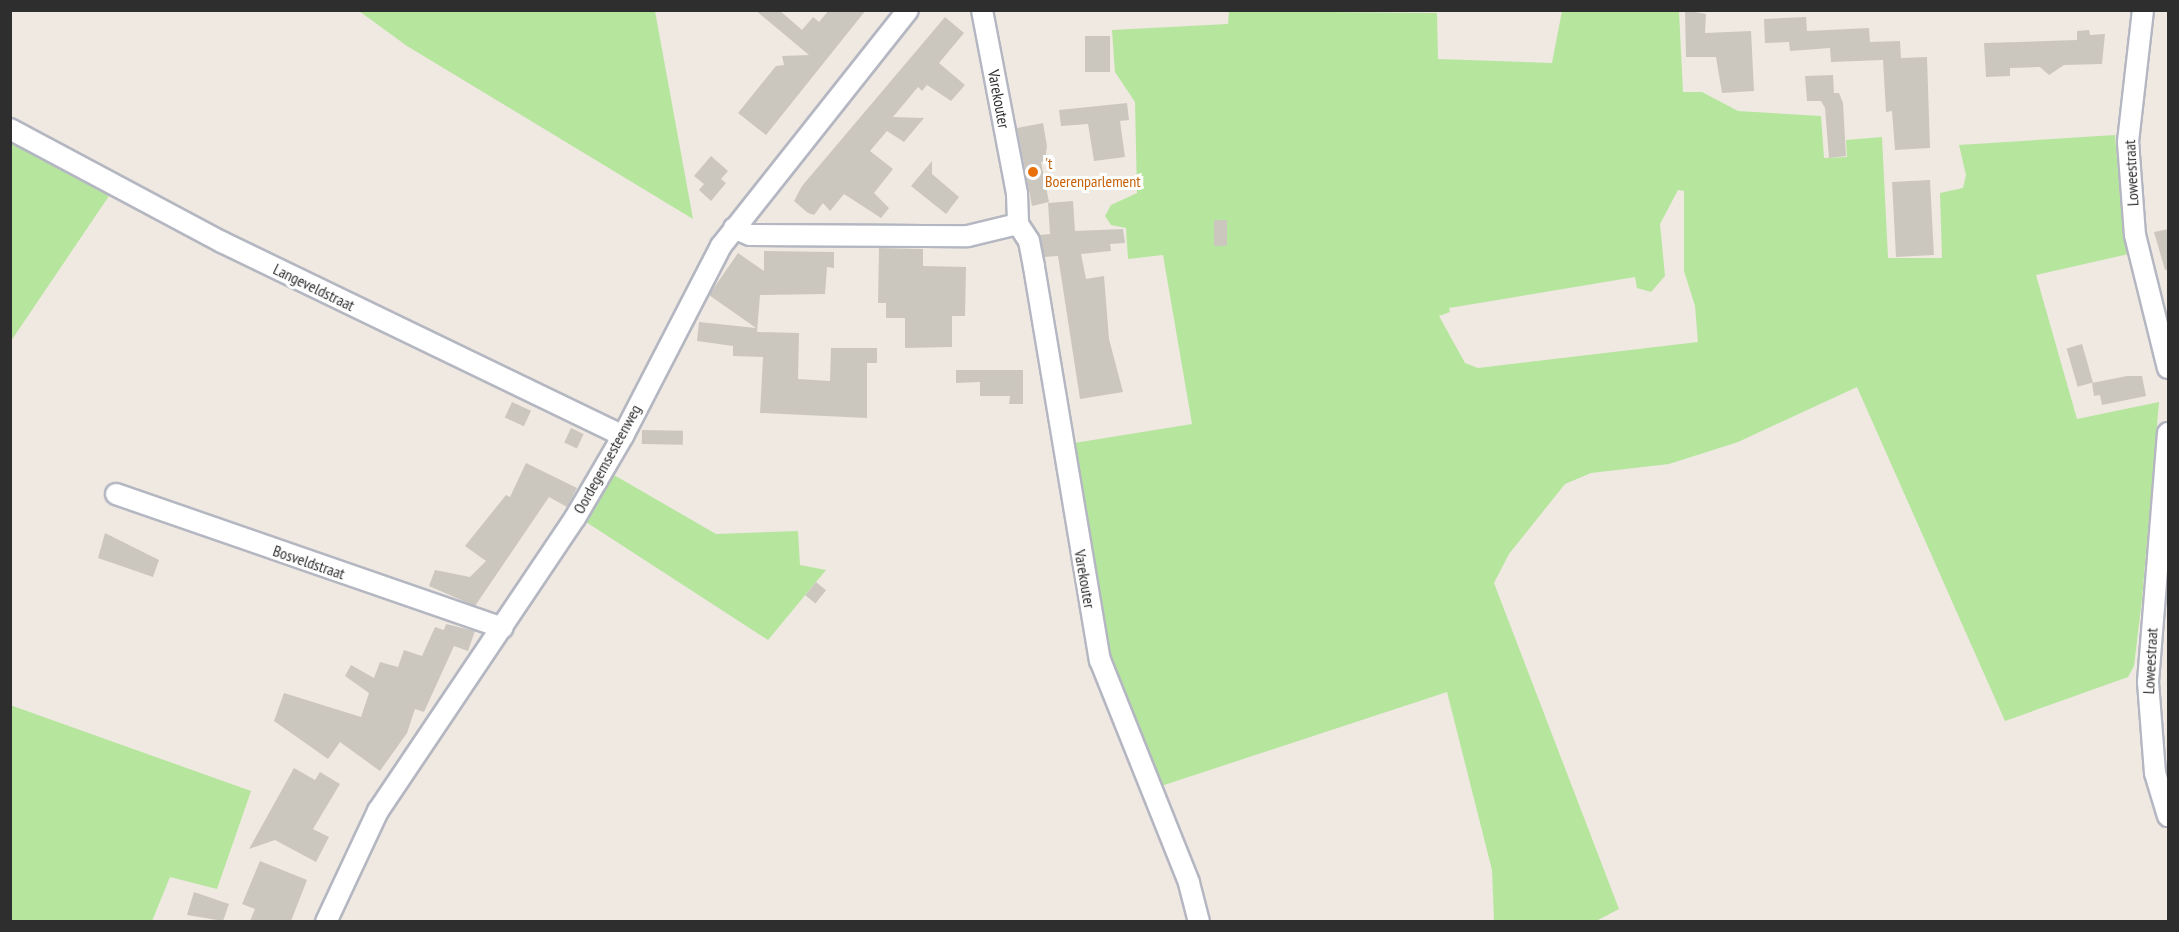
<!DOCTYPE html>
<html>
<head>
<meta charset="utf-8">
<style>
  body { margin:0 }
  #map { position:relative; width:2179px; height:932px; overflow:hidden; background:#efe9e1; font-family:"PT Sans Narrow",sans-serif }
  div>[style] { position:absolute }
  .green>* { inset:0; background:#b6e59e }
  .building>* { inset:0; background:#cbc7bf; transform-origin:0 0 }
  .roads { filter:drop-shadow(2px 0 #b4b7c1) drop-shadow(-2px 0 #b4b7c1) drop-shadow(0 2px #b4b7c1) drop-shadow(0 -2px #b4b7c1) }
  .minor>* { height:20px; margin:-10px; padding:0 10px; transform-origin:10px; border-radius:10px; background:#fff }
  .dots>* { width:16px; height:16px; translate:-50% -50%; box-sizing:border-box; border:3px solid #fff; border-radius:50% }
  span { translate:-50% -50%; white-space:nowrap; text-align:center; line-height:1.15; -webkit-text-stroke:6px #fff; paint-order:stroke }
  .street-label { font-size:16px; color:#2e2e2e }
  .food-label { font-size:16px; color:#c56008 }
  .left { translate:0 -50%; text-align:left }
  .frame { position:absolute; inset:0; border:12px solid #2e2e2e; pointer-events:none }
</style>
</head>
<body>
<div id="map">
  <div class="green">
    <i style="clip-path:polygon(359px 11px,655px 11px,693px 219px,407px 46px)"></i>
    <i style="clip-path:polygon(evenodd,1229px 11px,1437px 13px,1438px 59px,1552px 63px,1562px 11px,1679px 11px,1683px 92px,1702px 92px,1738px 111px,1821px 116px,1824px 158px,1847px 157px,1846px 140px,1882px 137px,1888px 258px,1942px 258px,1940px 193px,1963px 188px,1966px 175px,1959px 145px,2115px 135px,2120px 196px,2133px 253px,2036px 275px,2077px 419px,2159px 402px,2142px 599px,2134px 666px,2128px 677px,2005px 721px,1857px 387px,1738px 442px,1669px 464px,1591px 473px,1565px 484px,1509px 554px,1494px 583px,1619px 909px,1596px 921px,1494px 921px,1492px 870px,1447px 692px,1155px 788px,1109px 670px,1068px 444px,1192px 424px,1163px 255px,1128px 259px,1126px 228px,1111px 225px,1105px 216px,1111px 205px,1137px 193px,1135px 102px,1115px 72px,1112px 30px,1228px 24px,1229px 11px,1678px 190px,1684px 191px,1684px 271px,1695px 306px,1698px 342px,1478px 368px,1465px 363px,1439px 316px,1450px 312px,1449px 308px,1635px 277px,1637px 288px,1651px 292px,1665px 276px,1660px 224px,1678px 190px)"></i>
    <i style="clip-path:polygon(11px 139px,111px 193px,11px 341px)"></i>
    <i style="clip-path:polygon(614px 475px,716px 534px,798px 531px,800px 565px,826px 570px,768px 640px,586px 522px)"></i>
    <i style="clip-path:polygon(10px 705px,251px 791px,217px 889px,170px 877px,152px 921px,11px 921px)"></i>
  </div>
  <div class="building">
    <i style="clip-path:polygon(755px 10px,779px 10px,802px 30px,813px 17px,819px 22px,829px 10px,866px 10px,766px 135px,738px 113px,776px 66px,784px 65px,782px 56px,809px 55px)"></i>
    <i style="clip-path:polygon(1685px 10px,1706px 14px,1705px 33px,1751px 31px,1754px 91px,1722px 93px,1716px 57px,1686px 57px)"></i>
    <i style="clip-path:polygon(945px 17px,964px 33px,939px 63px,965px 85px,951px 101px,927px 85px,922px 91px,918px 87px,893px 117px,924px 118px,904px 142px,887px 131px,870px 151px,893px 169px,874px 193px,889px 208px,881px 218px,844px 194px,830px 211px,823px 203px,814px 215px,808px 213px,794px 201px,802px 186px)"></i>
    <i style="clip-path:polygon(1806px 17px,1807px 31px,1869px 28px,1870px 42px,1900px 41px,1901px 58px,1927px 57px,1930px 148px,1895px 150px,1892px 111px,1886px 112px,1883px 60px,1831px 62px,1830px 48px,1790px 51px,1789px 42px,1765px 43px,1764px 19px)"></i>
    <i style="clip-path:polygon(2089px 30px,2090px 35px,2105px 34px,2102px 64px,2064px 65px,2049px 75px,2040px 67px,2010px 68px,2010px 76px,1986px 77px,1984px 43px,2077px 40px,2077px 31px)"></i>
    <i style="left:1085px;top:36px;width:25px;height:36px"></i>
    <i style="clip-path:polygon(1833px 75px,1834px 93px,1839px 93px,1843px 103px,1846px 156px,1829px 158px,1825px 108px,1821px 101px,1807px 101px,1805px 76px)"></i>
    <i style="clip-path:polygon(1127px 103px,1129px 120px,1120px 121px,1125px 157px,1094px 161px,1088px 124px,1061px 126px,1059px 110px)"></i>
    <i style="clip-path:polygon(1043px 123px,1047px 146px,1045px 161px,1041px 162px,1049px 202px,1032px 206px,1017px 128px)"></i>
    <i style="clip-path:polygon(711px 156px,728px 171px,721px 179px,726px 183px,711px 201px,699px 190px,704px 184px,694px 176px)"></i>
    <i style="clip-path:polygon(932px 161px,932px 174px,959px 197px,946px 214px,911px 186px)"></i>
    <i style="left:1930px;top:180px;width:75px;height:38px;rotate:87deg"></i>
    <i style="clip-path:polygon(1073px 201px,1075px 231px,1123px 229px,1125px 243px,1110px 244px,1111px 251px,1081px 254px,1086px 279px,1104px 276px,1109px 339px,1123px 392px,1080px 399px,1058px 256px,1044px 257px,1039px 235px,1050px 234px,1048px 203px)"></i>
    <i style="left:1214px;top:220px;width:13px;height:26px"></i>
    <i style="clip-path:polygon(2169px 229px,2169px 269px,2165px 270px,2154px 232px)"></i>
    <i style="clip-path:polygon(879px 248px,923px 249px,923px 266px,966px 267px,965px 316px,952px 316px,952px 347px,905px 348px,905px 318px,886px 318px,886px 303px,878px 303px)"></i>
    <i style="clip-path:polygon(764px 251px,834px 252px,834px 268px,827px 267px,825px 294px,760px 295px,757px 332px,799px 333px,798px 379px,830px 381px,831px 348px,877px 348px,877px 363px,867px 363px,867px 418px,760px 413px,763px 357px,733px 356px,733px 346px,697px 341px,699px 322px,756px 328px,709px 295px,738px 253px,764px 271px)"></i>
    <i style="left:2082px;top:344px;width:40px;height:16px;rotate:74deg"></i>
    <i style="clip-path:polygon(956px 370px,1023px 370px,1023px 404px,1009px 404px,1010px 396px,980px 396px,980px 382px,956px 383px)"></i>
    <i style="clip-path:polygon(2127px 376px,2142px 376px,2146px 396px,2102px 405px,2100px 395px,2094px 396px,2092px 383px)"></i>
    <i style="left:512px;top:402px;width:21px;height:17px;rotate:25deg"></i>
    <i style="left:571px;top:428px;width:14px;height:16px;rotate:25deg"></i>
    <i style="left:642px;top:430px;width:41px;height:14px;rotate:1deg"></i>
    <i style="clip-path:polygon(526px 463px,577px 488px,567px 507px,549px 497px,475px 606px,429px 586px,435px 570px,470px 577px,486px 561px,465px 546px,506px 495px,510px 497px)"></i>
    <i style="clip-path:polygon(105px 533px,159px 560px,153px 577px,98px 558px)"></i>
    <i style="left:816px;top:582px;width:13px;height:17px;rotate:39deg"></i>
    <i style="clip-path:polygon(446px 624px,475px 631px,468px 651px,454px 646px,424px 712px,415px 709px,407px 733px,380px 771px,340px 742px,328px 759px,274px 721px,284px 693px,361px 717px,369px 693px,345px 676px,351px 665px,374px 678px,380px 662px,398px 667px,404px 650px,422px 656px,435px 627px,444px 630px)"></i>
    <i style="clip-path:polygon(294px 768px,315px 780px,320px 772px,340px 784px,313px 829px,329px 837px,316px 862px,275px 840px,249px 849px)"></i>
    <i style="clip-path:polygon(260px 861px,307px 880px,291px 921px,250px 921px,255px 909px,242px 904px)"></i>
    <i style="clip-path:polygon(194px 892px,229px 904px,223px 921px,187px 915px)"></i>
  </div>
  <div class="roads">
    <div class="minor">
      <i style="left:982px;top:10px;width:187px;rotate:79.2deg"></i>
      <i style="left:1017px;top:194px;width:30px;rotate:88deg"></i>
      <i style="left:1018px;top:224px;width:20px;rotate:57deg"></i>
      <i style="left:1029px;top:241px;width:26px;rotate:79deg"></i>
      <i style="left:1034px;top:267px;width:399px;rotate:80.5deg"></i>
      <i style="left:1100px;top:660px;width:240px;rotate:68.2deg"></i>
      <i style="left:1189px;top:883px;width:40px;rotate:75.6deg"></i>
      <i style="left:2143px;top:10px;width:133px;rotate:96.5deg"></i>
      <i style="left:2128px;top:142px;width:93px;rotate:85.7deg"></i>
      <i style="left:2135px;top:235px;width:137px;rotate:76.1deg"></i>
      <i style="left:10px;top:129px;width:240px;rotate:28.1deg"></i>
      <i style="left:222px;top:242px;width:445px;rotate:25.8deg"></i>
      <i style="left:734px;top:228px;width:17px;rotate:24deg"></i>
      <i style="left:750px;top:235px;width:218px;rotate:0.3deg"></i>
      <i style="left:968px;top:236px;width:51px;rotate:-13.5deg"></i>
      <i style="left:2168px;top:433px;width:250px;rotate:94.6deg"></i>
      <i style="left:2148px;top:682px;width:91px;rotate:85.6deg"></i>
      <i style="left:2155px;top:773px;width:45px;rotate:73.2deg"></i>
      <i style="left:116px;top:494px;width:409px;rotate:19.1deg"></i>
      <i style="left:326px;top:922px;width:123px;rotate:-64.9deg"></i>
      <i style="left:378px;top:811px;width:353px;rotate:-56.1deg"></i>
      <i style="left:575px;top:518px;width:95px;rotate:-59.7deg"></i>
      <i style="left:623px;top:436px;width:214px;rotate:-62.7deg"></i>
      <i style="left:721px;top:246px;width:301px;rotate:-51.6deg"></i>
    </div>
  </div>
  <div class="dots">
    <i style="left:1033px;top:172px;background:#e8710a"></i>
  </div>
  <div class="street-label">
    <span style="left:999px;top:99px;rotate:79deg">Varekouter</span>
    <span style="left:2131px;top:173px;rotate:-93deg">Loweestraat</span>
    <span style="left:314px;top:287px;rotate:26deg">Langeveldstraat</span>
    <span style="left:607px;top:459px;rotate:-61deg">Oordegemsesteenweg</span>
    <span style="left:309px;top:562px;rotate:19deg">Bosveldstraat</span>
    <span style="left:1085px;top:579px;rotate:80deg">Varekouter</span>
    <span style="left:2150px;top:661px;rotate:-87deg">Loweestraat</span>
  </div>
  <div class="food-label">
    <span class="left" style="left:1045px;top:172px">'t<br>Boerenparlement</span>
  </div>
  <div class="frame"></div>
</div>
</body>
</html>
